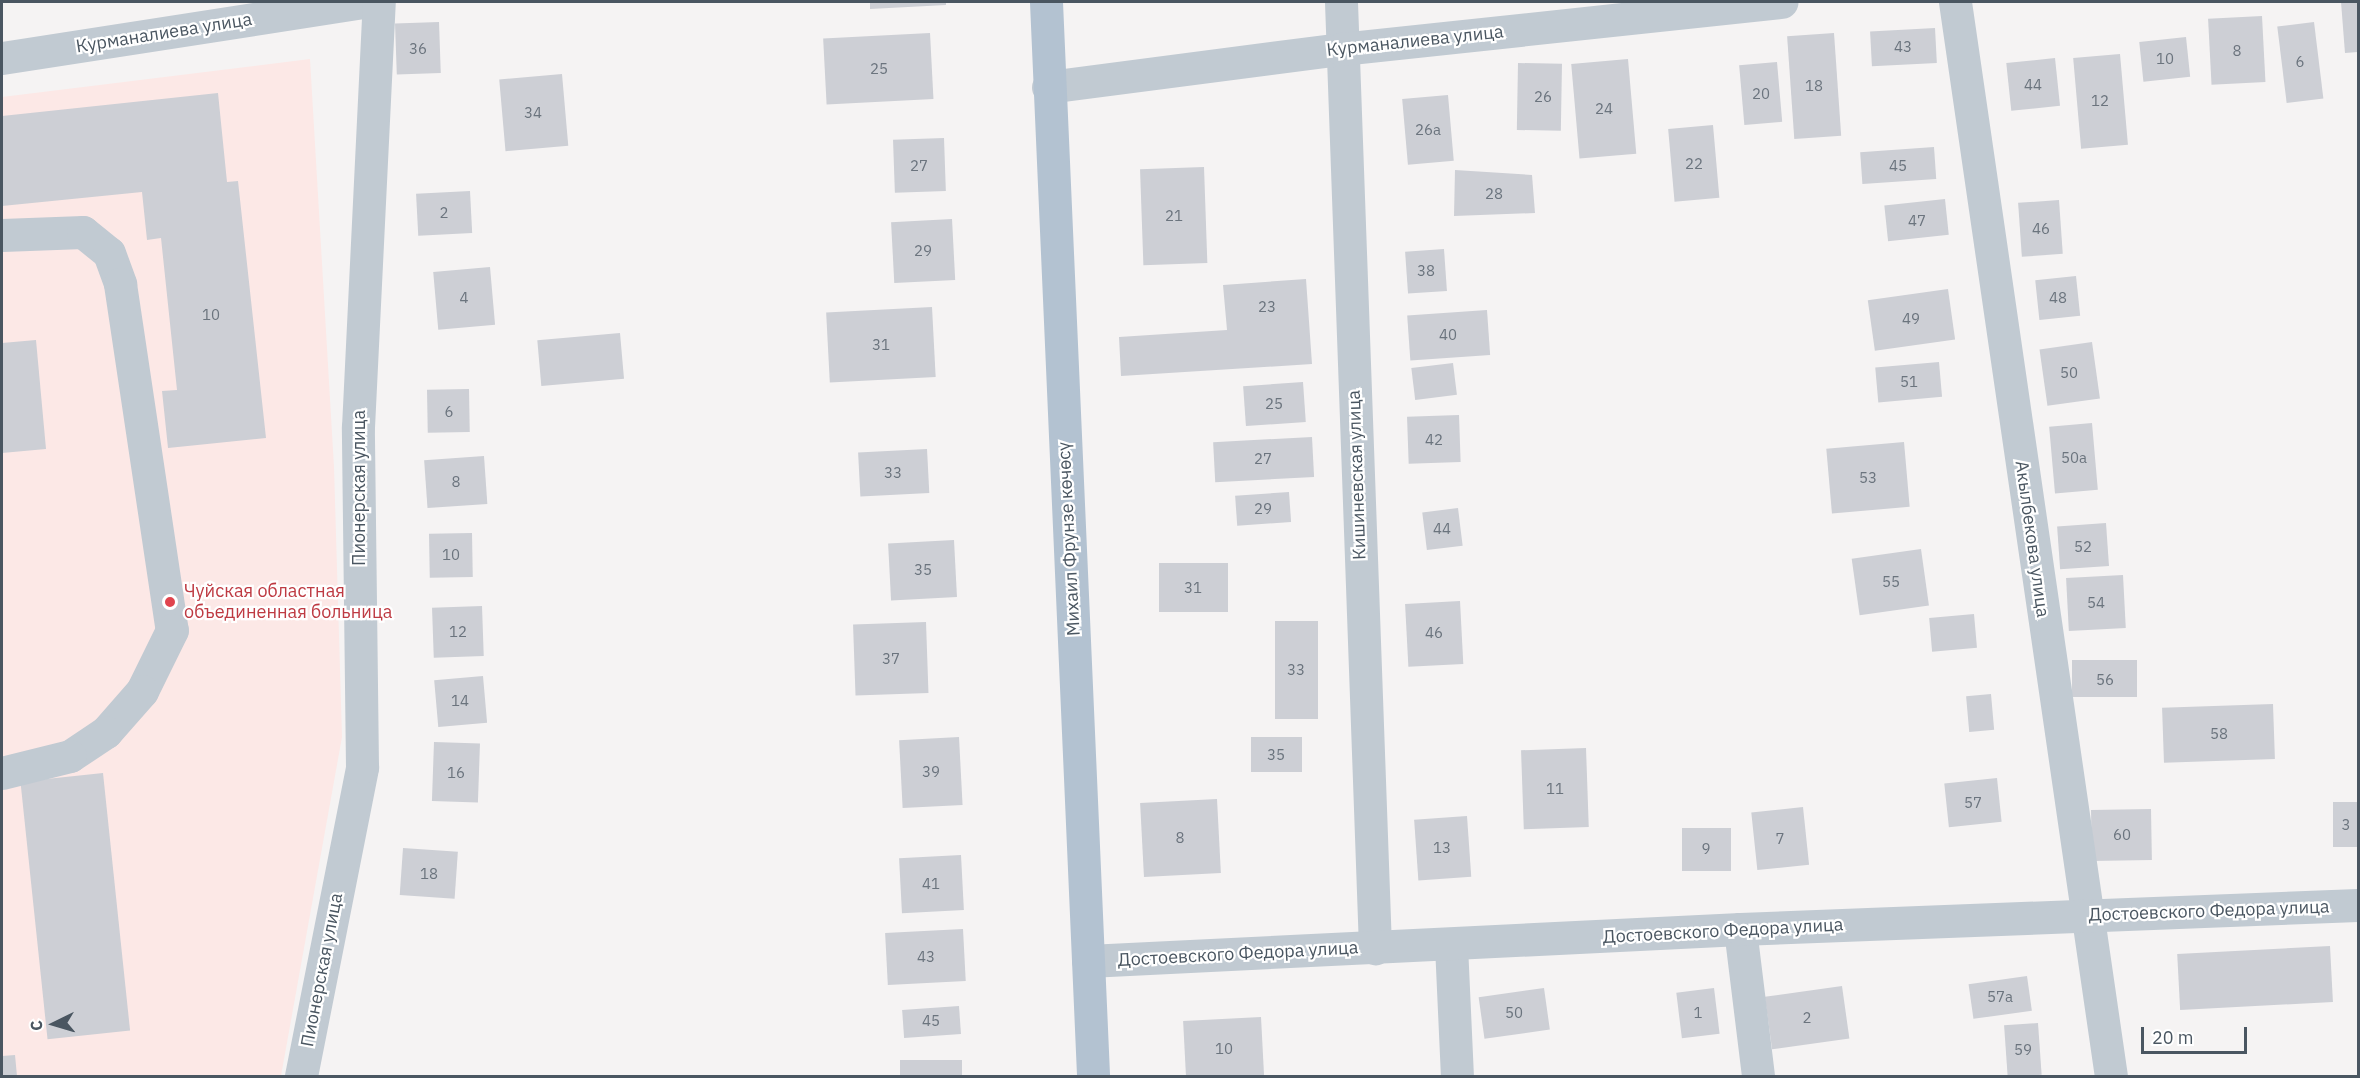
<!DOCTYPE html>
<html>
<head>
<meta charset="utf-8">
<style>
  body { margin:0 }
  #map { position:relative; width:2360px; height:1078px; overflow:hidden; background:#f5f3f3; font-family:"IBM Plex Sans",sans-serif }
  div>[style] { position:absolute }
  .medical>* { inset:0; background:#fce8e6 }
  .building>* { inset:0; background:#cdcfd5; transform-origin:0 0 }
  .minor>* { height:33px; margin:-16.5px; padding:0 16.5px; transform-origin:16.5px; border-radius:16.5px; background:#c1cad2 }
  .major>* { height:33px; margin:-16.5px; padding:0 16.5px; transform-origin:16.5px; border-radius:16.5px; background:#b3c2d1 }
  .dots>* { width:16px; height:16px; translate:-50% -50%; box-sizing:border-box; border:3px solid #fff; border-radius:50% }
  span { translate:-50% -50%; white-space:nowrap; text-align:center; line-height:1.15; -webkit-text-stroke:4.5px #fff; paint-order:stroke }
  .number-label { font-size:15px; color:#6b747e }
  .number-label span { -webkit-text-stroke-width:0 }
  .street-label { font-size:18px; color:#4a5661 }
  .health-label { font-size:18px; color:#be3a42 }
  .left { translate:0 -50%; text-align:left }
  .frame { position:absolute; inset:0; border:3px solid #4a5661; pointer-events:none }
  .north { position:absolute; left:24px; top:994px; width:60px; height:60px; -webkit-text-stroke:4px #fff; paint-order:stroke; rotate:265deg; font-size:16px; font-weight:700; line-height:24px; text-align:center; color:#4a5661 }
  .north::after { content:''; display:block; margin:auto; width:21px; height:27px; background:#4a5661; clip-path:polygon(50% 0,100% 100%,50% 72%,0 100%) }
  .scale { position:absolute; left:2141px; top:1027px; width:106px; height:27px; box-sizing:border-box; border:3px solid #4a5661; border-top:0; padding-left:8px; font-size:18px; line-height:21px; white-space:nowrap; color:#4a5661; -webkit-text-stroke:4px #fff; paint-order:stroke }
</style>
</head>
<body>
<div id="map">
  <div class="medical">
    <i style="clip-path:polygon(310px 59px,334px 467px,342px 737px,281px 1076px,2px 1076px,2px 97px)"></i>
  </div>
  <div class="building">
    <i style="clip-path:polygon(870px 2px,946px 2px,946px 5px,870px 9px)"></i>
    <i style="clip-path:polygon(2341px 2px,2358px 2px,2358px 52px,2345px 53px)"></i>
    <i style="left:2262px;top:16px;width:66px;height:54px;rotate:87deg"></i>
    <i style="left:439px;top:22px;width:51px;height:44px;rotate:88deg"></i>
    <i style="left:2314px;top:22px;width:77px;height:37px;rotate:83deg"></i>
    <i style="left:1935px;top:28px;width:35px;height:65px;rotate:87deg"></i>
    <i style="left:930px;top:33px;width:66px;height:107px;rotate:87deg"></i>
    <i style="left:1834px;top:33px;width:103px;height:47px;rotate:86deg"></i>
    <i style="left:2186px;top:37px;width:40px;height:47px;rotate:84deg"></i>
    <i style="left:2120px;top:54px;width:91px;height:47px;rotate:85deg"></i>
    <i style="left:2055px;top:58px;width:48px;height:49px;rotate:84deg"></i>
    <i style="left:1628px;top:59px;width:95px;height:57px;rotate:85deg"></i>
    <i style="left:1777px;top:62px;width:60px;height:38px;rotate:85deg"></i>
    <i style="left:1518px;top:63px;width:44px;height:67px;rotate:1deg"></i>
    <i style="left:562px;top:74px;width:72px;height:63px;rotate:85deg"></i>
    <i style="clip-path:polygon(218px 93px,227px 182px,238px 181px,266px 438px,168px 448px,162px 391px,177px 390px,161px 238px,147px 240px,142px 192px,2px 206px,2px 116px)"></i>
    <i style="left:1448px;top:95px;width:66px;height:46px;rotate:85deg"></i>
    <i style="left:1713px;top:125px;width:73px;height:45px;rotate:85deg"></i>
    <i style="left:944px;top:138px;width:53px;height:51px;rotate:88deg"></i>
    <i style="left:1934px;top:147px;width:32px;height:74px;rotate:86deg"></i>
    <i style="left:1204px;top:167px;width:96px;height:64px;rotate:88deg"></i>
    <i style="clip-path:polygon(1455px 170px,1532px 175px,1535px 213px,1454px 216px)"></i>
    <i style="left:470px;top:191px;width:42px;height:54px;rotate:87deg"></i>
    <i style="left:1945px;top:199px;width:36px;height:61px;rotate:84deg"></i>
    <i style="left:2059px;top:200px;width:54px;height:41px;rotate:86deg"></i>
    <i style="left:952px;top:219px;width:61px;height:61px;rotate:87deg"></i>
    <i style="left:1444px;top:249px;width:42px;height:39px;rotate:86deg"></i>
    <i style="left:490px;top:267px;width:58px;height:57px;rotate:85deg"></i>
    <i style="left:2076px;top:276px;width:40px;height:41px;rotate:84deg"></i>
    <i style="clip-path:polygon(1306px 279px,1312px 364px,1121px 376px,1119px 337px,1227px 330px,1223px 285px)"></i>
    <i style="left:1948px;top:289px;width:51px;height:81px;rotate:82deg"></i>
    <i style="left:932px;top:307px;width:70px;height:106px;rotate:87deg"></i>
    <i style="left:1487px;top:310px;width:45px;height:80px;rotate:86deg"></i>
    <i style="left:620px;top:333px;width:46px;height:83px;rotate:85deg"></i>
    <i style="clip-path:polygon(36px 340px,46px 449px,2px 453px,2px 343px)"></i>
    <i style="left:2092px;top:342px;width:57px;height:53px;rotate:82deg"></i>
    <i style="left:1939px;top:362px;width:35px;height:64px;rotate:85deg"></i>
    <i style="left:1453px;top:363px;width:32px;height:42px;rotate:83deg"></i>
    <i style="left:1303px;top:382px;width:40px;height:60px;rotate:86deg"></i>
    <i style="left:469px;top:389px;width:43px;height:42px;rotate:89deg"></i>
    <i style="left:1459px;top:415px;width:47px;height:52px;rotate:88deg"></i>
    <i style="left:2092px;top:423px;width:67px;height:43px;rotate:85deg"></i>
    <i style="left:1312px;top:437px;width:40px;height:99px;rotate:87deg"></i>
    <i style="left:1904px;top:442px;width:65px;height:78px;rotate:85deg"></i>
    <i style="left:927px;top:449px;width:44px;height:69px;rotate:87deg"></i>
    <i style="left:484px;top:456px;width:48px;height:60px;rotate:86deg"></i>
    <i style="left:1289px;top:492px;width:30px;height:54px;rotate:86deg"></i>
    <i style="left:1458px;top:508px;width:38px;height:36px;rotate:83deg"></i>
    <i style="left:2106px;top:523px;width:43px;height:49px;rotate:86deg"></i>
    <i style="left:472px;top:533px;width:44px;height:43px;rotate:89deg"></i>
    <i style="left:954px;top:540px;width:57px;height:66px;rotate:87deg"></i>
    <i style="left:1921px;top:549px;width:57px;height:70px;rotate:82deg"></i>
    <i style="left:1228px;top:563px;width:49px;height:69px;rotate:90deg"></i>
    <i style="left:2123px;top:575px;width:53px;height:57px;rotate:87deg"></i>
    <i style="left:1460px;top:601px;width:63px;height:55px;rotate:87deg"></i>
    <i style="left:482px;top:606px;width:50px;height:50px;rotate:88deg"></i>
    <i style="left:1974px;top:614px;width:34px;height:45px;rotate:85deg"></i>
    <i style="left:1275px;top:621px;width:43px;height:98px"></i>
    <i style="left:926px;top:622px;width:71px;height:73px;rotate:88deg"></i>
    <i style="left:2137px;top:660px;width:37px;height:65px;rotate:90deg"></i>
    <i style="left:483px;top:676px;width:47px;height:49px;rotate:85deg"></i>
    <i style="left:1991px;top:694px;width:36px;height:25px;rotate:85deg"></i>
    <i style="left:2273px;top:704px;width:55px;height:111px;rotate:88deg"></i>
    <i style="left:959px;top:737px;width:68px;height:60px;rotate:87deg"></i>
    <i style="left:1251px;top:737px;width:51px;height:35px"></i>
    <i style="left:434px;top:742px;width:46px;height:59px;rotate:2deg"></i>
    <i style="left:1586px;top:748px;width:79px;height:65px;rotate:88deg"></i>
    <i style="left:103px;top:773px;width:259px;height:83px;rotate:84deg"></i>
    <i style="left:1997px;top:778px;width:44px;height:53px;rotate:84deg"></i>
    <i style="left:1217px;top:799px;width:74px;height:77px;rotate:87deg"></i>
    <i style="left:2358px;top:802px;width:45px;height:25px;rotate:90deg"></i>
    <i style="left:1803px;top:807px;width:58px;height:52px;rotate:84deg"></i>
    <i style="left:2151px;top:809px;width:51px;height:60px;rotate:89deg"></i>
    <i style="left:1467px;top:816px;width:61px;height:53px;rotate:86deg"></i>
    <i style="left:1682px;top:828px;width:49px;height:43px"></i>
    <i style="left:403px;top:848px;width:55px;height:47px;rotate:4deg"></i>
    <i style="left:961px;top:855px;width:55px;height:62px;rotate:87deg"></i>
    <i style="left:963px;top:929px;width:52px;height:78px;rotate:87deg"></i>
    <i style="left:2330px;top:946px;width:56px;height:153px;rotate:87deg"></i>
    <i style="left:2027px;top:976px;width:35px;height:59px;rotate:82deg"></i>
    <i style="left:1842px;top:986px;width:53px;height:78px;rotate:82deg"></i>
    <i style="left:1544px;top:988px;width:42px;height:66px;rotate:82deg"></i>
    <i style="left:1714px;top:988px;width:46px;height:38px;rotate:83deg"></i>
    <i style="left:959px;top:1006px;width:28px;height:57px;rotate:86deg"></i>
    <i style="left:1261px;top:1017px;width:59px;height:78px;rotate:87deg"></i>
    <i style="left:2038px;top:1023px;width:52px;height:34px;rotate:86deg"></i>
    <i style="clip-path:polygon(15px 1055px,17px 1076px,2px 1076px,2px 1056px)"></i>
    <i style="left:962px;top:1060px;width:16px;height:62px;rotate:90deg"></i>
  </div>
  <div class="minor">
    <i style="left:1341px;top:2px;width:947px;rotate:87.94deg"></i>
    <i style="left:1955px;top:2px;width:1085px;rotate:81.74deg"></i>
    <i style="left:2px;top:58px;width:364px;rotate:-8.8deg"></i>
    <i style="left:1048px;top:87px;width:295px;rotate:-7.4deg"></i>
    <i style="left:1341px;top:49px;width:443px;rotate:-6.1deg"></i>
    <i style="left:2px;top:235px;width:81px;rotate:-2.1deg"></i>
    <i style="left:83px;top:232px;width:33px;rotate:39deg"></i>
    <i style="left:109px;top:253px;width:33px;rotate:70deg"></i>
    <i style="left:120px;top:284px;width:350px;rotate:81.5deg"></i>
    <i style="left:172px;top:630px;width:68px;rotate:116.2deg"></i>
    <i style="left:142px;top:691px;width:55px;rotate:131.3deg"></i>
    <i style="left:106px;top:732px;width:43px;rotate:146.3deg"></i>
    <i style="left:70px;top:756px;width:70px;rotate:166deg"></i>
    <i style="left:1740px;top:929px;width:148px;rotate:83deg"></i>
    <i style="left:1451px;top:945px;width:131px;rotate:87.4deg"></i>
    <i style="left:1088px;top:961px;width:653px;rotate:-2.81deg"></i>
    <i style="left:1740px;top:929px;width:618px;rotate:-2.22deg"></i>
    <i style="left:301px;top:1076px;width:315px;rotate:-78.8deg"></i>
    <i style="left:362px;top:767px;width:340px;rotate:-90.7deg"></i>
    <i style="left:358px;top:427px;width:426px;rotate:-87.2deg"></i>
  </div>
  <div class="major">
    <i style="left:1046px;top:2px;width:1075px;rotate:87.49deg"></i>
  </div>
  <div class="dots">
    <i style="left:170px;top:602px;background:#e0444e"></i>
  </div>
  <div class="number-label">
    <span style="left:1903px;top:47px">43</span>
    <span style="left:418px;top:49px">36</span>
    <span style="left:2237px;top:51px">8</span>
    <span style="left:2165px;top:59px">10</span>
    <span style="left:2300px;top:62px">6</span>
    <span style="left:879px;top:69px">25</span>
    <span style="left:2033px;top:85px">44</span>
    <span style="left:1814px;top:86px">18</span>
    <span style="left:1761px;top:94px">20</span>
    <span style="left:1543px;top:97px">26</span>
    <span style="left:2100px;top:101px">12</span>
    <span style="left:1604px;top:109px">24</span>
    <span style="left:533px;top:113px">34</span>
    <span style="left:1428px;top:130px">26а</span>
    <span style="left:1694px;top:164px">22</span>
    <span style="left:919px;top:166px">27</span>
    <span style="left:1898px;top:166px">45</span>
    <span style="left:1494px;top:194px">28</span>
    <span style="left:444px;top:213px">2</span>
    <span style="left:1174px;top:216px">21</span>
    <span style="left:1917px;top:221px">47</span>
    <span style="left:2041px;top:229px">46</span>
    <span style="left:923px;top:251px">29</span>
    <span style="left:1426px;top:271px">38</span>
    <span style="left:464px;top:298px">4</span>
    <span style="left:2058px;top:298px">48</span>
    <span style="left:1267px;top:307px">23</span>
    <span style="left:211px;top:315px">10</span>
    <span style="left:1911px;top:319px">49</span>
    <span style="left:1448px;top:335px">40</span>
    <span style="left:881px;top:345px">31</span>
    <span style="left:2069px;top:373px">50</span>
    <span style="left:1909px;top:382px">51</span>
    <span style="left:1274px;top:404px">25</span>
    <span style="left:449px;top:412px">6</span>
    <span style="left:1434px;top:440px">42</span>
    <span style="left:2074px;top:458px">50а</span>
    <span style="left:1263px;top:459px">27</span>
    <span style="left:893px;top:473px">33</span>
    <span style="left:1868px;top:478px">53</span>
    <span style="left:456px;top:482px">8</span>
    <span style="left:1263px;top:509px">29</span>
    <span style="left:1442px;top:529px">44</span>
    <span style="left:2083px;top:547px">52</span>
    <span style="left:451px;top:555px">10</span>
    <span style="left:923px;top:570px">35</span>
    <span style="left:1891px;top:582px">55</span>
    <span style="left:1193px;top:588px">31</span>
    <span style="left:2096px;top:603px">54</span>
    <span style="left:458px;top:632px">12</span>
    <span style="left:1434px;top:633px">46</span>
    <span style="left:891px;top:659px">37</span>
    <span style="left:1296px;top:670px">33</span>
    <span style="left:2105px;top:680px">56</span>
    <span style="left:460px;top:701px">14</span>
    <span style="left:2219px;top:734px">58</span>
    <span style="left:1276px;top:755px">35</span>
    <span style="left:931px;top:772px">39</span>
    <span style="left:456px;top:773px">16</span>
    <span style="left:1555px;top:789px">11</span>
    <span style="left:1973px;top:803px">57</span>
    <span style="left:2346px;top:825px">3</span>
    <span style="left:2122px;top:835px">60</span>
    <span style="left:1180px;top:838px">8</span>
    <span style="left:1780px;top:839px">7</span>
    <span style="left:1442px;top:848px">13</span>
    <span style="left:1706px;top:849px">9</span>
    <span style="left:429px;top:874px">18</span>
    <span style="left:931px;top:884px">41</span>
    <span style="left:926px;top:957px">43</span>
    <span style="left:2000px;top:997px">57a</span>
    <span style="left:1514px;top:1013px">50</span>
    <span style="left:1698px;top:1013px">1</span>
    <span style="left:1807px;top:1018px">2</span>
    <span style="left:931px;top:1021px">45</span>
    <span style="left:1224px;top:1049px">10</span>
    <span style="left:2023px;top:1050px">59</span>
  </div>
  <div class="street-label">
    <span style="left:164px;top:33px;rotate:-9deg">Курманалиева улица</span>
    <span style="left:1415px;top:41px;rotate:-6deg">Курманалиева улица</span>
    <span style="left:1357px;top:475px;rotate:-92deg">Кишиневская улица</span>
    <span style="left:359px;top:488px;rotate:-90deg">Пионерская улица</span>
    <span style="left:1069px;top:539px;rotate:-93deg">Михаил Фрунзе көчөсү</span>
    <span style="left:2032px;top:539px;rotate:82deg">Акылбекова улица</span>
    <span style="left:2209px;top:911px;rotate:-2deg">Достоевского Федора улица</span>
    <span style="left:1723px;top:931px;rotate:-3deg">Достоевского Федора улица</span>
    <span style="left:1238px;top:954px;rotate:-3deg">Достоевского Федора улица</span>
    <span style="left:322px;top:970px;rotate:-79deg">Пионерская улица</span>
  </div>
  <div class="health-label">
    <span class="left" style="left:184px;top:602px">Чуйская областная<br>объединенная больница</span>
  </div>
  <div class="frame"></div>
  <div class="north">С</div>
  <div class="scale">20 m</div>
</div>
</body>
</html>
